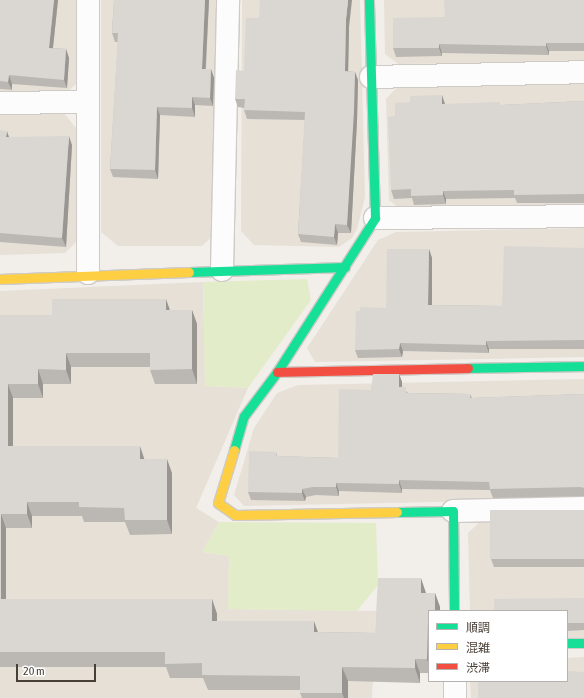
<!DOCTYPE html>
<html>
<head>
<meta charset="utf-8">
<style>
  body { margin:0 }
  #map { position:relative; width:584px; height:698px; overflow:hidden; background:#f2eeea; font-family:"Asap Condensed","Noto Sans JP",sans-serif }
  div>[style] { position:absolute }
  .residential>* { inset:0; background:#e6e0d7 }
  .green>* { inset:0; background:#e2ecc9 }
  .roads { filter:drop-shadow(1px 0 #cecac6) drop-shadow(-1px 0 #cecac6) drop-shadow(0 1px #cecac6) drop-shadow(0 -1px #cecac6) }
  .street>* { height:22px; margin:-11px; padding:0 11px; transform-origin:11px; border-radius:11px; background:#fdfcfc }
  .fast>* { height:9px; margin:-4.5px; padding:0 4.5px; transform-origin:4.5px; border-radius:4.5px; background:#16e098 }
  .slow>* { height:9px; margin:-4.5px; padding:0 4.5px; transform-origin:4.5px; border-radius:4.5px; background:#ffcf43 }
  .jam>* { height:9px; margin:-4.5px; padding:0 4.5px; transform-origin:4.5px; border-radius:4.5px; background:#f24e42 }
  .wall>* { inset:0; background:#bbb8b4 }
  .shaded-wall>* { inset:0; background:#999692 }
  .building>* { inset:0; background:#dad6d1; transform-origin:0 0 }
  span { translate:-50% -50%; white-space:nowrap; text-align:center; line-height:1.15; -webkit-text-stroke:3px #fff; paint-order:stroke }
  .legend { position:absolute; left:428px; top:610px; width:140px; height:72px; box-sizing:border-box; background:#fff; border:1px solid #b6b2af; margin:0; padding:5px 7px; list-style:none; font-size:12px; color:#483f36 }
  .legend li { display:flex; align-items:center; gap:8px; height:20px }
  .legend b { width:20px; border:1px solid #b6b2af }
  .scale { position:absolute; left:16px; top:664px; width:80px; height:18px; box-sizing:border-box; border:2px solid #483f36; border-top:0; padding-left:5px; font-size:12px; line-height:14px; white-space:nowrap; color:#483f36; -webkit-text-stroke:3px #fff; paint-order:stroke }
</style>
</head>
<body>
<div id="map">
  <div class="residential">
    <i style="clip-path:polygon(0 0,77px 0,76px 84px,66px 93px,0 94px)"></i>
    <i style="clip-path:polygon(101px 0,216px 0,216px 233px,202px 246px,118px 246px,101px 232px)"></i>
    <i style="clip-path:polygon(242px 0,360px 0,365px 197px,357px 229px,352px 238px,339px 247px,254px 245px,241px 231px)"></i>
    <i style="clip-path:polygon(384px 0,584px 0,584px 62px,398px 64px,385px 54px)"></i>
    <i style="clip-path:polygon(584px 82px,584px 207px,401px 210px,389px 200px,386px 99px,400px 84px)"></i>
    <i style="clip-path:polygon(64px 113px,76px 128px,77px 241px,65px 253px,0 255px,0 114px)"></i>
    <i style="clip-path:polygon(584px 228px,584px 357px,315px 362px,307px 348px,378px 240px,396px 232px)"></i>
    <i style="clip-path:polygon(203px 282px,205px 386px,248px 388px,196px 508px,219px 522px,202px 552px,229px 556px,228px 609px,376px 611px,372px 698px,0 698px,0 291px)"></i>
    <i style="clip-path:polygon(584px 379px,584px 499px,244px 506px,234px 495px,254px 428px,277px 393px,298px 385px)"></i>
    <i style="clip-path:polygon(584px 518px,584px 638px,567px 638px,567px 611px,470px 611px,468px 533px,482px 520px)"></i>
    <i style="clip-path:polygon(584px 657px,584px 698px,471px 698px,470px 681px,567px 681px,567px 658px)"></i>
  </div>
  <div class="green">
    <i style="clip-path:polygon(307px 279px,311px 300px,248px 388px,205px 386px,203px 282px)"></i>
    <i style="clip-path:polygon(219px 522px,376px 523px,378px 585px,357px 611px,228px 609px,229px 556px,202px 552px)"></i>
  </div>
  <div class="roads">
    <div class="street">
      <i style="left:88px;top:0;width:273px;rotate:90deg"></i>
      <i style="left:371px;top:77px;width:213px;rotate:-1.3deg"></i>
      <i style="left:0;top:103px;width:86px;rotate:-0.7deg"></i>
      <i style="left:375px;top:218px;width:209px;rotate:-0.5deg"></i>
      <i style="left:222px;top:270px;width:270px;rotate:-88.7deg"></i>
      <i style="left:453px;top:511px;width:131px;rotate:-1.3deg"></i>
      <i style="left:455px;top:681px;width:17px;rotate:90deg"></i>
    </div>
    <div class="fast">
      <i style="left:189px;top:272px;width:156px;rotate:-1.8deg"></i>
      <i style="left:468px;top:368px;width:116px;rotate:-1deg"></i>
      <i style="left:234px;top:450px;width:35px;rotate:-74deg"></i>
      <i style="left:244px;top:416px;width:55px;rotate:-53.1deg"></i>
      <i style="left:277px;top:372px;width:183px;rotate:-57.5deg"></i>
      <i style="left:375px;top:218px;width:218px;rotate:-91.6deg"></i>
      <i style="left:397px;top:512px;width:56px;rotate:-1deg"></i>
      <i style="left:453px;top:511px;width:100px;rotate:89.4deg"></i>
      <i style="left:567px;top:643px;width:17px"></i>
    </div>
    <div class="slow">
      <i style="left:0;top:279px;width:189px;rotate:-2.1deg"></i>
      <i style="left:234px;top:450px;width:55px;rotate:106.8deg"></i>
      <i style="left:218px;top:503px;width:21px;rotate:35deg"></i>
      <i style="left:235px;top:515px;width:162px;rotate:-1.1deg"></i>
    </div>
    <div class="jam">
      <i style="left:277px;top:372px;width:191px;rotate:-1.2deg"></i>
    </div>
  </div>
  <div class="wall">
    <i style="clip-path:polygon(0 0,58px 0,53px 48px,66px 49px,69px 58px,67px 88px,12px 84px,12px 90px,0 89px)"></i>
    <i style="clip-path:polygon(114px 0,209px 0,206px 69px,211px 69px,214px 78px,213px 106px,195px 105px,195px 117px,160px 115px,158px 179px,113px 177px,110px 169px,118px 42px,115px 42px,112px 33px)"></i>
    <i style="clip-path:polygon(584px 0,584px 51px,549px 51px,549px 55px,442px 53px,442px 56px,396px 57px,393px 48px,445px 17px)"></i>
    <i style="clip-path:polygon(259px 18px,349px 27px,348px 71px,355px 72px,358px 80px,357px 121px,351px 233px,338px 233px,337px 245px,301px 242px,298px 234px,305px 120px,247px 119px,244px 110px,244px 108px,238px 107px,235px 99px,244px 71px)"></i>
    <i style="clip-path:polygon(584px 101px,584px 203px,517px 203px,515px 198px,446px 199px,446px 204px,414px 205px,412px 198px,394px 199px,391px 190px,395px 116px,445px 104px,501px 105px)"></i>
    <i style="clip-path:polygon(0 130px,9px 137px,72px 145px,66px 247px,0 242px)"></i>
    <i style="clip-path:polygon(584px 248px,584px 349px,489px 349px,489px 353px,403px 351px,402px 357px,358px 358px,355px 350px,360px 311px,386px 308px,429px 249px,432px 258px,432px 305px,502px 306px)"></i>
    <i style="clip-path:polygon(170px 310px,192px 310px,197px 324px,197px 384px,155px 384px,150px 370px,150px 367px,71px 367px,71px 384px,43px 384px,43px 398px,13px 398px,13px 446px,144px 459px,172px 473px,172px 534px,130px 535px,125px 522px,84px 522px,82px 516px,32px 516px,32px 528px,6px 528px,6px 599px,212px 599px,217px 614px,217px 621px,318px 632px,375px 633px,426px 593px,435px 593px,440px 607px,429px 611px,429px 673px,420px 673px,420px 683px,348px 681px,348px 698px,302px 698px,300px 693px,300px 690px,208px 690px,203px 678px,170px 678px,166px 667px,0 667px,0 315px,52px 315px)"></i>
    <i style="clip-path:polygon(399px 374px,402px 382px,402px 387px,408px 393px,470px 394px,472px 398px,584px 394px,584px 496px,493px 498px,490px 490px,402px 489px,402px 493px,339px 491px,339px 496px,316px 495px,306px 497px,305px 501px,251px 500px,248px 492px,276px 452px,277px 456px,338px 458px,371px 390px)"></i>
    <i style="clip-path:polygon(584px 510px,584px 567px,494px 567px,491px 559px)"></i>
    <i style="clip-path:polygon(584px 598px,584px 630px,567px 631px,567px 611px)"></i>
  </div>
  <div class="shaded-wall">
    <i style="clip-path:polygon(54px 0,58px 0,52px 56px,49px 48px)"></i>
    <i style="clip-path:polygon(205px 0,209px 0,205px 77px,202px 69px)"></i>
    <i style="clip-path:polygon(348px 0,352px 0,349px 27px,348px 79px,345px 71px,346px 19px)"></i>
    <i style="clip-path:polygon(546px 43px,549px 51px,549px 55px,546px 46px)"></i>
    <i style="clip-path:polygon(439px 44px,442px 53px,442px 56px,439px 48px)"></i>
    <i style="clip-path:polygon(66px 49px,69px 58px,67px 88px,64px 80px)"></i>
    <i style="clip-path:polygon(211px 69px,214px 78px,213px 106px,210px 98px)"></i>
    <i style="clip-path:polygon(355px 72px,358px 80px,357px 121px,351px 233px,347px 225px)"></i>
    <i style="clip-path:polygon(9px 75px,12px 84px,12px 90px,8px 82px)"></i>
    <i style="clip-path:polygon(442px 95px,445px 104px,442px 104px)"></i>
    <i style="clip-path:polygon(192px 97px,195px 105px,195px 117px,192px 108px)"></i>
    <i style="clip-path:polygon(157px 107px,160px 115px,158px 179px,155px 170px)"></i>
    <i style="clip-path:polygon(7px 131px,10px 140px,6px 137px)"></i>
    <i style="clip-path:polygon(69px 136px,72px 145px,66px 247px,62px 238px)"></i>
    <i style="clip-path:polygon(443px 191px,446px 199px,446px 204px,443px 195px)"></i>
    <i style="clip-path:polygon(335px 224px,338px 233px,337px 245px,334px 237px)"></i>
    <i style="clip-path:polygon(429px 249px,432px 258px,432px 314px,428px 305px)"></i>
    <i style="clip-path:polygon(166px 299px,171px 313px,166px 310px)"></i>
    <i style="clip-path:polygon(192px 310px,197px 324px,197px 384px,192px 369px)"></i>
    <i style="clip-path:polygon(486px 341px,489px 349px,489px 353px,486px 345px)"></i>
    <i style="clip-path:polygon(400px 343px,403px 351px,402px 357px,399px 349px)"></i>
    <i style="clip-path:polygon(66px 353px,71px 367px,71px 384px,66px 370px)"></i>
    <i style="clip-path:polygon(38px 369px,43px 384px,43px 398px,38px 384px)"></i>
    <i style="clip-path:polygon(399px 374px,402px 382px,402px 395px,399px 387px)"></i>
    <i style="clip-path:polygon(8px 384px,13px 398px,13px 461px,8px 446px)"></i>
    <i style="clip-path:polygon(140px 446px,145px 461px,140px 459px)"></i>
    <i style="clip-path:polygon(167px 459px,172px 473px,172px 534px,167px 520px)"></i>
    <i style="clip-path:polygon(399px 480px,402px 489px,402px 493px,399px 484px)"></i>
    <i style="clip-path:polygon(336px 483px,339px 491px,339px 496px,336px 487px)"></i>
    <i style="clip-path:polygon(302px 489px,306px 497px,305px 501px,302px 493px)"></i>
    <i style="clip-path:polygon(27px 502px,32px 516px,32px 528px,27px 514px)"></i>
    <i style="clip-path:polygon(1px 514px,6px 528px,6px 614px,1px 599px)"></i>
    <i style="clip-path:polygon(421px 578px,426px 593px,421px 593px)"></i>
    <i style="clip-path:polygon(435px 593px,440px 607px,440px 611px,435px 611px)"></i>
    <i style="clip-path:polygon(212px 599px,217px 614px,217px 635px,212px 621px)"></i>
    <i style="clip-path:polygon(428px 618px,429px 620px,429px 665px,427px 659px)"></i>
    <i style="clip-path:polygon(314px 621px,319px 635px,314px 632px)"></i>
    <i style="clip-path:polygon(415px 659px,420px 673px,420px 683px,415px 668px)"></i>
    <i style="clip-path:polygon(342px 667px,348px 681px,348px 698px,344px 698px,342px 693px)"></i>
  </div>
  <div class="building">
    <i style="clip-path:polygon(0 0,54px 0,49px 48px,66px 49px,64px 80px,9px 75px,8px 82px,0 81px)"></i>
    <i style="clip-path:polygon(114px 0,205px 0,202px 69px,211px 69px,210px 98px,192px 97px,192px 108px,157px 107px,155px 170px,110px 169px,118px 33px,112px 33px)"></i>
    <i style="clip-path:polygon(260px 0,348px 0,346px 19px,345px 71px,355px 72px,354px 112px,347px 225px,335px 224px,334px 237px,298px 234px,305px 112px,244px 110px,245px 99px,235px 99px,236px 70px,244px 71px,246px 18px,259px 18px)"></i>
    <i style="clip-path:polygon(444px 0,584px 0,584px 43px,546px 43px,546px 46px,439px 44px,439px 48px,393px 48px,393px 18px,445px 17px)"></i>
    <i style="clip-path:polygon(442px 95px,442px 104px,500px 102px,500px 105px,584px 101px,584px 194px,514px 195px,514px 190px,443px 191px,443px 195px,411px 196px,411px 189px,391px 190px,388px 117px,395px 116px,395px 103px,410px 102px,410px 96px)"></i>
    <i style="clip-path:polygon(0 130px,7px 131px,6px 137px,69px 136px,62px 238px,0 233px)"></i>
    <i style="clip-path:polygon(504px 246px,584px 248px,584px 340px,486px 341px,486px 345px,400px 343px,399px 349px,355px 350px,356px 311px,360px 311px,360px 307px,386px 308px,387px 249px,429px 249px,428px 305px,502px 306px)"></i>
    <i style="clip-path:polygon(52px 299px,166px 299px,166px 310px,192px 310px,192px 369px,150px 370px,150px 353px,66px 353px,66px 370px,38px 369px,38px 384px,8px 384px,8px 446px,140px 446px,140px 459px,167px 459px,167px 520px,125px 520px,124px 508px,79px 507px,79px 502px,27px 502px,27px 514px,1px 514px,1px 599px,212px 599px,212px 621px,314px 621px,314px 632px,375px 633px,378px 578px,421px 578px,421px 593px,435px 593px,435px 611px,429px 611px,429px 618px,428px 618px,427px 659px,415px 659px,415px 668px,342px 667px,342px 693px,300px 693px,300px 676px,202px 675px,202px 663px,165px 664px,165px 652px,0 652px,0 315px,52px 315px)"></i>
    <i style="clip-path:polygon(373px 374px,399px 374px,399px 387px,406px 387px,406px 393px,470px 394px,470px 398px,584px 394px,584px 488px,581px 487px,490px 489px,489px 482px,399px 480px,399px 484px,336px 483px,336px 487px,313px 487px,302px 489px,302px 493px,248px 492px,249px 451px,276px 452px,276px 456px,338px 458px,339px 389px,371px 390px)"></i>
    <i style="left:584px;top:510px;width:49px;height:94px;rotate:90deg"></i>
    <i style="clip-path:polygon(584px 598px,584px 623px,567px 623px,567px 611px,494px 611px,494px 599px)"></i>
    <i style="clip-path:polygon(567px 671px,584px 672px,584px 698px,478px 698px,478px 681px,567px 681px)"></i>
  </div>
  <ul class="legend">
  <li><b style="height:5px;background:#16e098"></b>順調</li>
  <li><b style="height:5px;background:#ffcf43"></b>混雑</li>
  <li><b style="height:5px;background:#f24e42"></b>渋滞</li>
  </ul>
  <div class="scale">20 m</div>
</div>
</body>
</html>
